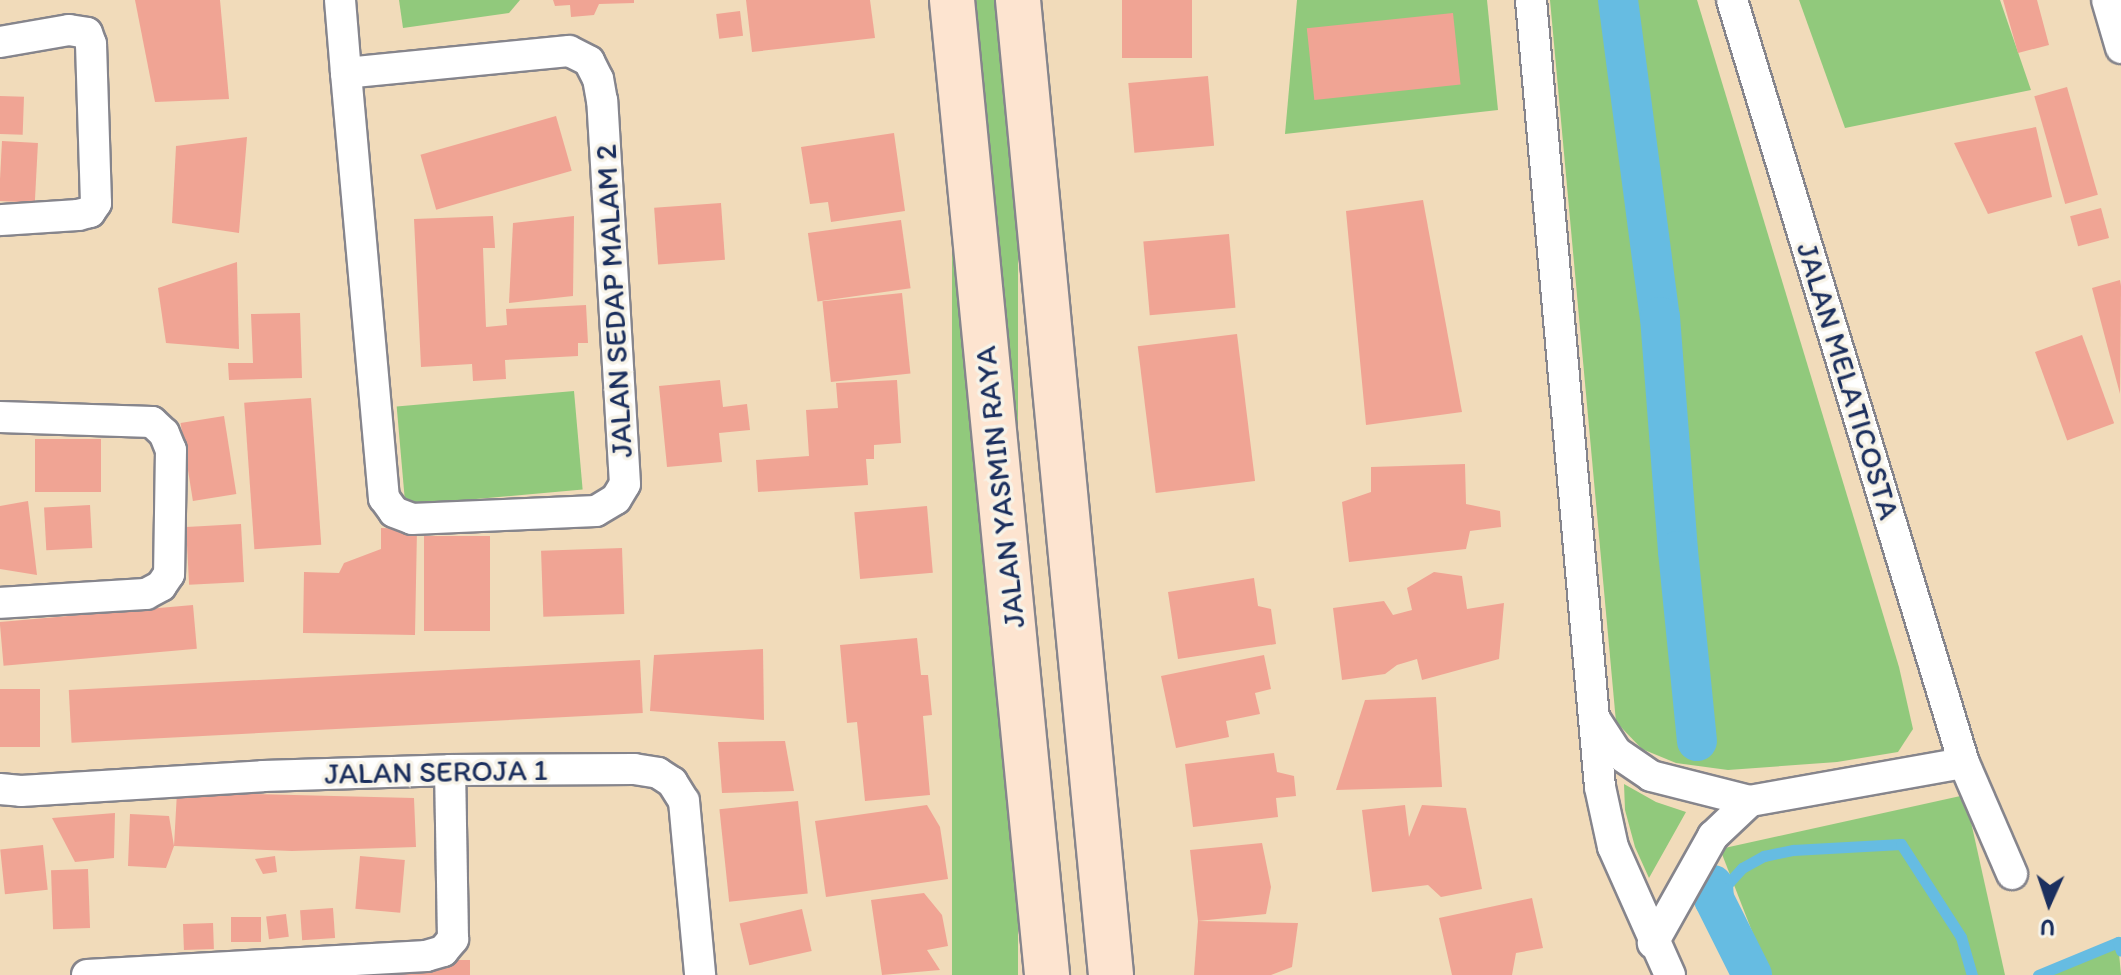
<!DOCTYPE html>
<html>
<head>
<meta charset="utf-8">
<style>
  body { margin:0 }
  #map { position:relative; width:2121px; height:975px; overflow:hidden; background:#f1dbba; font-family:Itim,sans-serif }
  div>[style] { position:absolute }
  .green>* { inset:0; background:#91c97c; transform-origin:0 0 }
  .stream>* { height:11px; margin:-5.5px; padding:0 5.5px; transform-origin:5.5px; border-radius:5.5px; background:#66bce2 }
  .canal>* { height:40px; margin:-20px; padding:0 20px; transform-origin:20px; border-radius:20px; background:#66bce2 }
  .building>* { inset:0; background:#f0a494; transform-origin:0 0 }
  .roads { filter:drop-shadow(2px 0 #86858c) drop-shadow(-2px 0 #86858c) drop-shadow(0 2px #86858c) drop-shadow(0 -2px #86858c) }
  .street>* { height:30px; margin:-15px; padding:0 15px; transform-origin:15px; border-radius:15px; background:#fff }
  .secondary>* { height:44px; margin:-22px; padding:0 22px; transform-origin:22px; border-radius:22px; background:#fde4d0 }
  span { translate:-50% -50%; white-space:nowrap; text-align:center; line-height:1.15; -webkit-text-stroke:7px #f7f3e8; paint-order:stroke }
  .street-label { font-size:30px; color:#1b2f5e }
  .north { position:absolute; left:2009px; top:863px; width:80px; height:80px; -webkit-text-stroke:6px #f7f3e8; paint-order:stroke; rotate:183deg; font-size:22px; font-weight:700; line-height:32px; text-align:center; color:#1b2f5e }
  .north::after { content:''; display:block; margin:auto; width:28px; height:36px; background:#1b2f5e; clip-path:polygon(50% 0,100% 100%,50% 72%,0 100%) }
</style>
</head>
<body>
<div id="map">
  <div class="green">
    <i style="clip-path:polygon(399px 0,520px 0,509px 13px,403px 28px)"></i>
    <i style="left:952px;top:0;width:66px;height:980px"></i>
    <i style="clip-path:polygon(1297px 0,1487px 0,1498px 110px,1285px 134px)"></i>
    <i style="clip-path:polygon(1550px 0,1697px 0,1899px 667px,1913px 729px,1898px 752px,1837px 762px,1728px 770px,1676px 763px,1642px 749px,1616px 722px)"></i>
    <i style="clip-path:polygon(1799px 0,2000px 0,2031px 90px,1845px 128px)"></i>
    <i style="left:574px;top:391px;width:99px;height:178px;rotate:85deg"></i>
    <i style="clip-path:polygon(1624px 784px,1656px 802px,1686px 812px,1649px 878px,1635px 847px,1625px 810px)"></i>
    <i style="clip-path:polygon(1965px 795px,2005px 975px,1769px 975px,1720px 849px)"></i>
    <i style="clip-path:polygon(2118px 942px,2121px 975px,2038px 975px)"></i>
  </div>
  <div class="stream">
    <i style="left:1714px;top:899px;width:42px;rotate:-47.9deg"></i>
    <i style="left:1742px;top:868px;width:25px;rotate:-29deg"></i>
    <i style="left:1764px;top:856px;width:30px;rotate:-12deg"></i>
    <i style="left:1793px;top:850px;width:108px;rotate:-3.2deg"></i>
    <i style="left:1901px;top:844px;width:111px;rotate:57.2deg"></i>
    <i style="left:1961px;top:937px;width:40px;rotate:74deg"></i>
    <i style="left:2038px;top:975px;width:87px;rotate:-22.4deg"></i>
    <i style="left:2118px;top:942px;width:9px;rotate:72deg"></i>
  </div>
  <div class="canal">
    <i style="left:1618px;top:0;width:320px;rotate:82.5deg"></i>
    <i style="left:1660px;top:317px;width:235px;rotate:85.6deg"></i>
    <i style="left:1678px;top:551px;width:191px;rotate:84.3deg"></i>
    <i style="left:1713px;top:885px;width:14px;rotate:86deg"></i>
    <i style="left:1714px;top:899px;width:85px;rotate:63.4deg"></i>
  </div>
  <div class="building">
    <i style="clip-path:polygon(135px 0,220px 0,229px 99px,155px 102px)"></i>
    <i style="clip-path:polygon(553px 0,634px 0,634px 3px,599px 4px,594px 15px,571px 17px,570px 5px,555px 6px)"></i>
    <i style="clip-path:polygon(746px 0,870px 0,875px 38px,752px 52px)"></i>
    <i style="left:1122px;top:0;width:70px;height:58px"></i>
    <i style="clip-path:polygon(2003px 0,2037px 0,2049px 45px,2018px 53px)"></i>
    <i style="left:740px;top:11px;width:25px;height:24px;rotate:83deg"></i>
    <i style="left:1453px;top:13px;width:72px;height:147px;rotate:84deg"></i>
    <i style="left:1208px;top:76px;width:70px;height:80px;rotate:85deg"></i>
    <i style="left:2067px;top:87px;width:112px;height:34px;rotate:74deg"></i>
    <i style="left:0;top:96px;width:24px;height:38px;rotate:2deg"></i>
    <i style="left:556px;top:116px;width:57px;height:141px;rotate:74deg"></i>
    <i style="clip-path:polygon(2036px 127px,2052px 197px,1988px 214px,1954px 143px)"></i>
    <i style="clip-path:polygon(894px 133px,905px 211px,831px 222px,828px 202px,810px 204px,801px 147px)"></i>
    <i style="clip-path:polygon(247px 137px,239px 233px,172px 223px,176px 146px)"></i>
    <i style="left:2px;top:141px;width:36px;height:60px;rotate:3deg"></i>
    <i style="clip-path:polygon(1423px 200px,1462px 412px,1366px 425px,1346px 211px)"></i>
    <i style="left:721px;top:203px;width:57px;height:67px;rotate:86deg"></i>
    <i style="left:2101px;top:208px;width:31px;height:32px;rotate:75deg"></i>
    <i style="clip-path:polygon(493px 216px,495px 248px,483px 248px,486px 327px,507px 325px,506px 309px,586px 305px,588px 343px,578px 343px,578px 356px,505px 360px,506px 379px,473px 381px,472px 364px,421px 367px,414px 219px)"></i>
    <i style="clip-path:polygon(574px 216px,573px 296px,509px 303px,513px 223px)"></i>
    <i style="left:901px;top:220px;width:69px;height:94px;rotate:82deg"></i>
    <i style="left:1229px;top:234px;width:74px;height:86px;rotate:85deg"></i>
    <i style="clip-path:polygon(237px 262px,239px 349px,166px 343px,158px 288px)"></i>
    <i style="clip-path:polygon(2120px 280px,2121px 286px,2120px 394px,2092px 288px)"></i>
    <i style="left:902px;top:293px;width:81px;height:80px;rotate:84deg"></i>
    <i style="clip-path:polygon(300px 313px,302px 378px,229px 380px,228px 363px,253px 363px,251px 314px)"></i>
    <i style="left:1237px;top:334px;width:148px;height:100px;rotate:83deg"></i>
    <i style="left:2082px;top:335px;width:94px;height:50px;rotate:70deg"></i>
    <i style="clip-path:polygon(720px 380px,723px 407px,747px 404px,750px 430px,719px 433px,722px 462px,667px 467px,659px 386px)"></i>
    <i style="clip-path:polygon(897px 380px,901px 443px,874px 445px,874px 459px,866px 459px,868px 485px,758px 492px,756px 460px,809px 456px,806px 410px,838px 408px,836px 383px)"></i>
    <i style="left:311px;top:398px;width:147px;height:67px;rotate:86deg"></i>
    <i style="left:224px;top:416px;width:79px;height:44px;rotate:81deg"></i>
    <i style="left:35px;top:439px;width:66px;height:53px"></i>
    <i style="clip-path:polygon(1465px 464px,1466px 504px,1500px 511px,1501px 527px,1470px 531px,1466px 549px,1349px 562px,1342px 502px,1371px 492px,1371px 467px)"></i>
    <i style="clip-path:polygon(28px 501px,37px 575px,0 569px,0 506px)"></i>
    <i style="left:90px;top:505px;width:43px;height:46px;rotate:87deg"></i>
    <i style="left:927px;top:506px;width:67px;height:73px;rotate:85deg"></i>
    <i style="left:241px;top:524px;width:58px;height:55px;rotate:87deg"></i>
    <i style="clip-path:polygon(381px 528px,417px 529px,415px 635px,303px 633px,304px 572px,339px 573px,344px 563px,381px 549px)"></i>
    <i style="left:424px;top:536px;width:66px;height:95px"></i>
    <i style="left:622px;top:548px;width:66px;height:81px;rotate:88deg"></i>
    <i style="clip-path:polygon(1434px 572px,1462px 576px,1467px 609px,1504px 603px,1499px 659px,1422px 680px,1417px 659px,1397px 665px,1385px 674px,1342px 680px,1333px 608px,1384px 601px,1393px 615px,1412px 610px,1407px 588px)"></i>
    <i style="clip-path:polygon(1254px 578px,1258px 606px,1271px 609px,1276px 644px,1178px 659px,1168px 592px)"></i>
    <i style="left:193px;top:605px;width:44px;height:194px;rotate:85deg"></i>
    <i style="clip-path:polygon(917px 638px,921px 675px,928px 675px,932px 715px,923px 716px,930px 795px,865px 801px,857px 722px,847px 723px,840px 645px)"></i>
    <i style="clip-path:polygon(763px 649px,764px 720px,650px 711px,654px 655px)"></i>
    <i style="clip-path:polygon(1264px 655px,1271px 689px,1255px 693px,1260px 714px,1226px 721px,1229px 737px,1176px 748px,1161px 676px)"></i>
    <i style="left:640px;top:660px;width:53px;height:572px;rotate:87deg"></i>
    <i style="left:0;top:689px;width:40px;height:58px"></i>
    <i style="clip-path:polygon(1436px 697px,1442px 787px,1336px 790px,1365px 700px)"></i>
    <i style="clip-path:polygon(785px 741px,794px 791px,722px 793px,718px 742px)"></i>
    <i style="clip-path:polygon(1274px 753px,1277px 772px,1294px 776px,1296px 796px,1276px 798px,1278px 817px,1193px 827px,1185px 764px)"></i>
    <i style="clip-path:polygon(177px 792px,414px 798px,416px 847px,292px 851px,174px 846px,166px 868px,128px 866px,130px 814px,169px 816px,174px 846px)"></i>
    <i style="left:798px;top:801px;width:93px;height:79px;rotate:84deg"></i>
    <i style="clip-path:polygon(927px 805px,940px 827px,948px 879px,826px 897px,815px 821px)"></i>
    <i style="clip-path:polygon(1405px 805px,1409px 837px,1422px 805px,1466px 808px,1482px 889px,1441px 897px,1428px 885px,1372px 892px,1362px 810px)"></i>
    <i style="clip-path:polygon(115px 813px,114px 858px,75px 862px,52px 818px)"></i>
    <i style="clip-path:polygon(1262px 843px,1271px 887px,1266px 914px,1198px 921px,1190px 850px)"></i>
    <i style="left:43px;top:845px;width:45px;height:43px;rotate:84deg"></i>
    <i style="clip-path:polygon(275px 856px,277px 872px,263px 874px,255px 859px)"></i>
    <i style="left:360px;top:856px;width:45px;height:53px;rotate:5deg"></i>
    <i style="left:88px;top:869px;width:59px;height:37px;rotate:88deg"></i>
    <i style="clip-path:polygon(924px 893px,942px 915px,948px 946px,927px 950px,940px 970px,882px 975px,871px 900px)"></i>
    <i style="clip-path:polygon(1532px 898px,1543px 948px,1516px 953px,1512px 975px,1452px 975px,1439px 918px)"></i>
    <i style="left:333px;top:908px;width:30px;height:33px;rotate:86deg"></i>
    <i style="left:802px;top:909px;width:43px;height:64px;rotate:77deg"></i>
    <i style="left:286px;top:914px;width:23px;height:20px;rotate:83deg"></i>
    <i style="left:261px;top:917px;width:25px;height:30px;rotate:90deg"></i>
    <i style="clip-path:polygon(1198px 921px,1298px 923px,1292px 967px,1271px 975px,1194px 975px)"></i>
    <i style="left:213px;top:923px;width:26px;height:30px;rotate:88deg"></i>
    <i style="left:470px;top:960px;width:15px;height:93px;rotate:90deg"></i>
  </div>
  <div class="roads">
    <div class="street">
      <i style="left:340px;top:0;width:73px;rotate:85.3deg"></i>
      <i style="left:346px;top:73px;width:427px;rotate:84.9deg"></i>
      <i style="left:384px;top:498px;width:17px;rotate:54deg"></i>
      <i style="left:394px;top:512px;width:19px;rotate:21deg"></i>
      <i style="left:412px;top:519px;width:184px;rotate:-2.5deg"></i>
      <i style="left:596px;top:511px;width:23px;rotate:-31deg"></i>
      <i style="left:616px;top:499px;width:17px;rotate:-59deg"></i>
      <i style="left:625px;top:484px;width:384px;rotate:-93.4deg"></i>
      <i style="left:602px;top:101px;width:22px;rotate:-100deg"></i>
      <i style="left:598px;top:79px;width:20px;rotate:-117deg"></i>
      <i style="left:589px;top:61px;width:22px;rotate:-153deg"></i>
      <i style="left:569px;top:51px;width:224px;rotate:174.4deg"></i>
      <i style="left:1531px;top:0;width:790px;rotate:84.99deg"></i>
      <i style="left:1600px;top:787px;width:61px;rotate:77.8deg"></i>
      <i style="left:1613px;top:847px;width:140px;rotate:66deg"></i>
      <i style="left:1732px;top:0;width:797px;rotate:73.09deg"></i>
      <i style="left:1964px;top:763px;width:121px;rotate:66.6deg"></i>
      <i style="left:2107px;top:0;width:50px;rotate:73.7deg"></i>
      <i style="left:0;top:42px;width:70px;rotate:-9.9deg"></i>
      <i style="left:69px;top:30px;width:18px;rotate:9deg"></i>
      <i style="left:87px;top:33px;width:12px;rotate:70deg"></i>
      <i style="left:91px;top:44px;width:159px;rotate:88.2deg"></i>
      <i style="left:96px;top:203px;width:11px;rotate:124deg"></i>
      <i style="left:90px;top:212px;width:12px;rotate:166deg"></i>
      <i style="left:78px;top:215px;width:78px;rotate:176.3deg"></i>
      <i style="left:0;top:417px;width:152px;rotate:1.9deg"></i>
      <i style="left:152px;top:422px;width:16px;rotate:43deg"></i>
      <i style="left:164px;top:433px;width:18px;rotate:68deg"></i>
      <i style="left:171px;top:450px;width:124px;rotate:90.9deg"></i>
      <i style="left:169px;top:574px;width:14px;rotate:124deg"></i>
      <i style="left:161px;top:586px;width:17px;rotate:152deg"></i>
      <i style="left:146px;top:594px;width:146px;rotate:176.5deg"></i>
      <i style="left:1596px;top:721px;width:37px;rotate:57deg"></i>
      <i style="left:1616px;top:752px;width:42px;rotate:34.4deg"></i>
      <i style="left:1651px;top:776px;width:102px;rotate:14.2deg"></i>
      <i style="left:1750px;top:801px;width:51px;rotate:136.6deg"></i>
      <i style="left:1713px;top:836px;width:123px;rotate:119.3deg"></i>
      <i style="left:0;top:789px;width:21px;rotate:5deg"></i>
      <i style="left:21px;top:791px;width:242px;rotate:-3.5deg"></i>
      <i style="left:263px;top:776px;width:187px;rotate:-1.8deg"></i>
      <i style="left:450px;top:770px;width:184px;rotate:-0.3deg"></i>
      <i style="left:634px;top:769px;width:24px;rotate:9deg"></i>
      <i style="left:658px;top:773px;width:17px;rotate:33deg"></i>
      <i style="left:672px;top:782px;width:22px;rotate:58deg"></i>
      <i style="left:684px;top:801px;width:175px;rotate:84.7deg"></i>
      <i style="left:1750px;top:801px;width:217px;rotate:-10.1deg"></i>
      <i style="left:87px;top:975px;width:340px;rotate:-3.2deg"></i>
      <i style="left:426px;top:956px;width:18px;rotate:-16deg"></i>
      <i style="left:443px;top:951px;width:16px;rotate:-50deg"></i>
      <i style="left:453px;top:939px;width:169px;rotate:-91deg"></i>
    </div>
    <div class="secondary">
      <i style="left:952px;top:0;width:980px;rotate:84.43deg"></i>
      <i style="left:1018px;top:0;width:979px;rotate:84.55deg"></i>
    </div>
  </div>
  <div class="street-label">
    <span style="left:614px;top:301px;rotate:-93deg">JALAN SEDAP MALAM 2</span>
    <span style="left:1848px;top:381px;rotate:73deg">JALAN MELATICOSTA</span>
    <span style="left:1000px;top:487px;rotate:-96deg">JALAN YASMIN RAYA</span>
    <span style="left:436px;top:772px;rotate:-1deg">JALAN SEROJA 1</span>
  </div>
  <div class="north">U</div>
</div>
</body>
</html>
